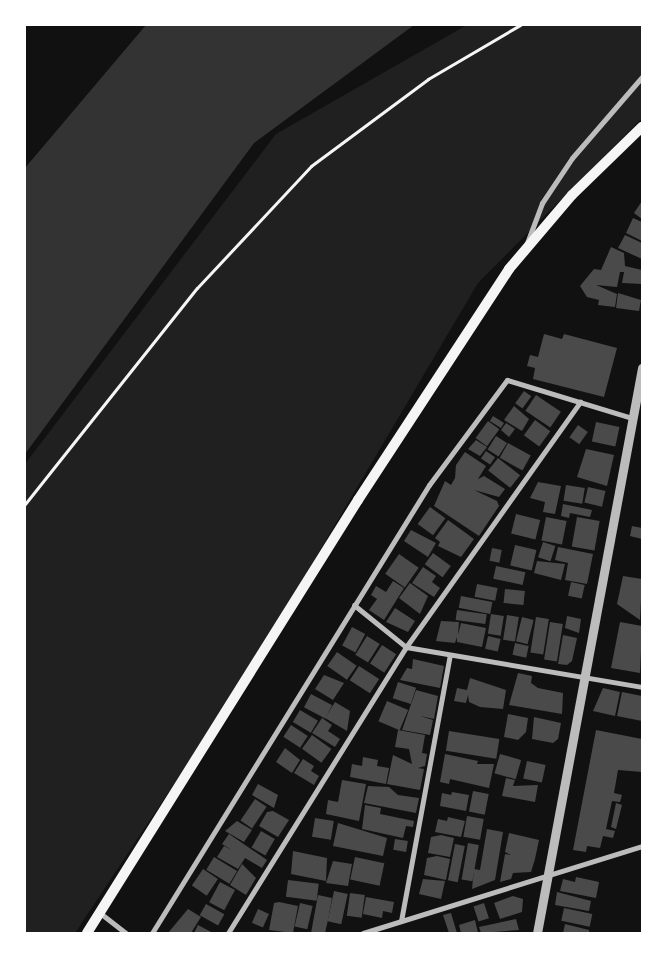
<!DOCTYPE html>
<html>
<head>
<meta charset="utf-8">
<style>
  body { margin:0 }
  #map { position:relative; width:667px; height:958px; overflow:hidden; background:#111; font-family:Helvetica,sans-serif }
  div>[style] { position:absolute }
  .green>* { inset:0; background:#202020 }
  .water>* { inset:0; background:#333 }
  .building>* { inset:0; background:#4a4a4a; transform-origin:0 0 }
  .path>* { height:3px; margin:-1.5px; padding:0 1.5px; transform-origin:1.5px; border-radius:1.5px; background:#f5f5f5 }
  .minor>* { height:5px; margin:-2.5px; padding:0 2.5px; transform-origin:2.5px; border-radius:2.5px; background:#bcbcbc }
  .tertiary>* { height:9px; margin:-4.5px; padding:0 4.5px; transform-origin:4.5px; border-radius:4.5px; background:#bcbcbc }
  .secondary>* { height:10px; margin:-5px; padding:0 5px; transform-origin:5px; border-radius:5px; background:#f5f5f5 }
  span { translate:-50% -50%; white-space:nowrap; text-align:center; line-height:1.15; -webkit-text-stroke:4.5px #fff; paint-order:stroke }
  .frame { position:absolute; inset:0; border:26px solid #fff; pointer-events:none }
</style>
</head>
<body>
<div id="map">
  <div class="green">
    <i style="clip-path:polygon(467px 25px,642px 25px,642px 118px,478px 283px,245px 677px,75px 933px,25px 933px,25px 464px,276px 134px)"></i>
  </div>
  <div class="water">
    <i style="clip-path:polygon(146px 25px,414px 25px,254px 143px,25px 454px,25px 168px)"></i>
  </div>
  <div class="building">
    <i style="clip-path:polygon(642px 201px,642px 219px,634px 213px)"></i>
    <i style="clip-path:polygon(633px 218px,642px 222px,642px 241px,626px 233px)"></i>
    <i style="clip-path:polygon(625px 235px,642px 243px,642px 259px,618px 248px)"></i>
    <i style="clip-path:polygon(611px 247px,624px 253px,625px 266px,642px 270px,642px 284px,622px 283px,624px 272px,620px 272px,617px 287px,596px 285px,617px 294px,615px 307px,598px 305px,599px 300px,587px 297px,580px 286px,594px 269px,601px 270px)"></i>
    <i style="clip-path:polygon(618px 293px,641px 300px,639px 311px,616px 308px)"></i>
    <i style="clip-path:polygon(544px 334px,562px 339px,564px 334px,617px 348px,604px 397px,533px 379px,535px 368px,527px 366px,530px 355px,538px 357px)"></i>
    <i style="left:524px;top:391px;width:9px;height:15px;rotate:36deg"></i>
    <i style="left:536px;top:395px;width:30px;height:19px;rotate:34deg"></i>
    <i style="clip-path:polygon(514px 406px,529px 419px,522px 431px,504px 420px)"></i>
    <i style="left:493px;top:416px;width:13px;height:6px;rotate:32deg"></i>
    <i style="left:535px;top:420px;width:19px;height:19px;rotate:36deg"></i>
    <i style="left:488px;top:421px;width:14px;height:21px;rotate:36deg"></i>
    <i style="left:596px;top:422px;width:24px;height:20px;rotate:12deg"></i>
    <i style="clip-path:polygon(506px 423px,515px 429px,509px 437px,501px 430px)"></i>
    <i style="left:578px;top:425px;width:12px;height:15px;rotate:35deg"></i>
    <i style="left:496px;top:436px;width:13px;height:16px;rotate:32deg"></i>
    <i style="clip-path:polygon(476px 440px,487px 447px,480px 456px,468px 449px)"></i>
    <i style="left:508px;top:443px;width:26px;height:17px;rotate:29deg"></i>
    <i style="clip-path:polygon(586px 449px,614px 455px,607px 486px,577px 477px)"></i>
    <i style="left:486px;top:451px;width:11px;height:9px;rotate:34deg"></i>
    <i style="clip-path:polygon(465px 452px,486px 466px,478px 479px,484px 476px,505px 489px,499px 497px,474px 490px,497px 501px,499px 506px,479px 536px,434px 506px,445px 481px,451px 485px,455px 478px,456px 465px)"></i>
    <i style="left:498px;top:458px;width:28px;height:16px;rotate:38deg"></i>
    <i style="clip-path:polygon(538px 482px,561px 486px,555px 514px,543px 512px,545px 502px,530px 498px)"></i>
    <i style="left:566px;top:485px;width:19px;height:16px;rotate:9deg"></i>
    <i style="left:588px;top:487px;width:18px;height:16px;rotate:13deg"></i>
    <i style="clip-path:polygon(563px 504px,592px 510px,590px 517px,570px 513px,569px 518px,561px 516px)"></i>
    <i style="left:430px;top:507px;width:19px;height:21px;rotate:36deg"></i>
    <i style="left:516px;top:514px;width:25px;height:20px;rotate:14deg"></i>
    <i style="left:546px;top:517px;width:21px;height:24px;rotate:11deg"></i>
    <i style="left:577px;top:517px;width:23px;height:30px;rotate:10deg"></i>
    <i style="clip-path:polygon(448px 520px,474px 539px,461px 557px,438px 546px,440px 542px,435px 538px)"></i>
    <i style="clip-path:polygon(632px 526px,642px 528px,642px 539px,630px 536px)"></i>
    <i style="clip-path:polygon(411px 530px,436px 543px,428px 557px,404px 541px)"></i>
    <i style="left:543px;top:542px;width:13px;height:16px;rotate:18deg"></i>
    <i style="left:515px;top:545px;width:22px;height:21px;rotate:13deg"></i>
    <i style="clip-path:polygon(558px 547px,593px 554px,587px 584px,565px 580px,568px 563px,555px 560px)"></i>
    <i style="left:492px;top:548px;width:10px;height:13px;rotate:11deg"></i>
    <i style="left:433px;top:553px;width:22px;height:14px;rotate:36deg"></i>
    <i style="left:399px;top:554px;width:24px;height:24px;rotate:35deg"></i>
    <i style="clip-path:polygon(537px 561px,565px 564px,561px 580px,534px 573px)"></i>
    <i style="left:496px;top:566px;width:30px;height:13px;rotate:12deg"></i>
    <i style="clip-path:polygon(423px 567px,436px 576px,432px 582px,440px 588px,434px 597px,412px 583px)"></i>
    <i style="clip-path:polygon(623px 576px,642px 579px,640px 620px,617px 604px)"></i>
    <i style="clip-path:polygon(393px 581px,404px 588px,384px 620px,369px 610px,377px 599px,371px 595px,376px 586px,386px 592px)"></i>
    <i style="left:571px;top:582px;width:14px;height:14px;rotate:12deg"></i>
    <i style="clip-path:polygon(410px 583px,428px 596px,420px 614px,399px 598px)"></i>
    <i style="left:477px;top:584px;width:21px;height:13px;rotate:11deg"></i>
    <i style="left:505px;top:589px;width:20px;height:14px;rotate:6deg"></i>
    <i style="left:461px;top:596px;width:32px;height:12px;rotate:11deg"></i>
    <i style="clip-path:polygon(395px 608px,415px 621px,408px 632px,386px 622px)"></i>
    <i style="left:457px;top:610px;width:30px;height:10px;rotate:8deg"></i>
    <i style="left:491px;top:614px;width:13px;height:20px;rotate:9deg"></i>
    <i style="left:507px;top:615px;width:12px;height:25px;rotate:9deg"></i>
    <i style="clip-path:polygon(567px 616px,581px 619px,579px 633px,565px 628px)"></i>
    <i style="left:522px;top:617px;width:12px;height:25px;rotate:14deg"></i>
    <i style="left:536px;top:617px;width:13px;height:36px;rotate:9deg"></i>
    <i style="clip-path:polygon(441px 621px,459px 622px,458px 635px,461px 623px,486px 628px,482px 647px,457px 642px,457px 637px,455px 643px,436px 641px)"></i>
    <i style="left:550px;top:622px;width:13px;height:38px;rotate:9deg"></i>
    <i style="clip-path:polygon(620px 622px,642px 626px,640px 673px,611px 668px)"></i>
    <i style="left:352px;top:627px;width:15px;height:21px;rotate:28deg"></i>
    <i style="clip-path:polygon(563px 635px,577px 638px,572px 661px,567px 665px,558px 664px)"></i>
    <i style="left:367px;top:636px;width:15px;height:22px;rotate:32deg"></i>
    <i style="left:488px;top:636px;width:13px;height:13px;rotate:13deg"></i>
    <i style="left:515px;top:643px;width:14px;height:12px;rotate:12deg"></i>
    <i style="left:382px;top:645px;width:17px;height:22px;rotate:33deg"></i>
    <i style="left:337px;top:652px;width:24px;height:17px;rotate:35deg"></i>
    <i style="clip-path:polygon(413px 659px,444px 666px,440px 688px,400px 680px,407px 668px,412px 669px)"></i>
    <i style="left:359px;top:666px;width:24px;height:17px;rotate:33deg"></i>
    <i style="clip-path:polygon(518px 673px,532px 676px,531px 683px,538px 688px,563px 693px,562px 714px,509px 705px)"></i>
    <i style="clip-path:polygon(324px 675px,344px 683px,333px 700px,315px 689px)"></i>
    <i style="clip-path:polygon(470px 678px,506px 690px,503px 709px,480px 707px,469px 702px,468px 695px,466px 703px,454px 701px,457px 688px,467px 690px)"></i>
    <i style="left:398px;top:682px;width:19px;height:17px;rotate:18deg"></i>
    <i style="clip-path:polygon(603px 688px,620px 692px,615px 716px,593px 711px)"></i>
    <i style="clip-path:polygon(416px 690px,438px 696px,434px 719px,420px 716px,433px 720px,430px 735px,402px 730px)"></i>
    <i style="clip-path:polygon(622px 692px,642px 696px,642px 721px,617px 716px)"></i>
    <i style="left:311px;top:694px;width:24px;height:15px;rotate:28deg"></i>
    <i style="left:387px;top:701px;width:23px;height:22px;rotate:23deg"></i>
    <i style="clip-path:polygon(335px 702px,350px 711px,347px 731px,325px 718px)"></i>
    <i style="left:300px;top:710px;width:21px;height:14px;rotate:31deg"></i>
    <i style="clip-path:polygon(508px 714px,528px 718px,526px 732px,518px 740px,504px 737px)"></i>
    <i style="clip-path:polygon(534px 717px,561px 723px,558px 739px,553px 743px,532px 739px)"></i>
    <i style="clip-path:polygon(322px 718px,332px 725px,328px 731px,340px 739px,335px 747px,312px 733px)"></i>
    <i style="left:291px;top:725px;width:20px;height:14px;rotate:33deg"></i>
    <i style="clip-path:polygon(398px 730px,425px 735px,422px 753px,427px 754px,425px 766px,418px 768px,424px 769px,420px 790px,387px 784px,393px 755px,412px 764px,409px 749px,395px 747px)"></i>
    <i style="clip-path:polygon(596px 730px,642px 739px,642px 772px,618px 770px,614px 793px,622px 795px,620px 802px,612px 801px,606px 829px,615px 831px,613px 838px,603px 836px,600px 848px,587px 846px,586px 852px,573px 850px)"></i>
    <i style="left:449px;top:731px;width:51px;height:20px;rotate:9deg"></i>
    <i style="left:312px;top:735px;width:24px;height:17px;rotate:36deg"></i>
    <i style="clip-path:polygon(285px 748px,300px 760px,292px 773px,276px 762px)"></i>
    <i style="clip-path:polygon(445px 754px,478px 761px,477px 764px,494px 764px,489px 788px,450px 779px,449px 784px,440px 782px)"></i>
    <i style="left:500px;top:754px;width:22px;height:20px;rotate:16deg"></i>
    <i style="clip-path:polygon(363px 757px,378px 760px,377px 766px,389px 768px,386px 784px,350px 777px,352px 764px,362px 766px)"></i>
    <i style="clip-path:polygon(303px 759px,314px 766px,311px 771px,319px 776px,314px 785px,294px 773px)"></i>
    <i style="left:527px;top:761px;width:19px;height:18px;rotate:12deg"></i>
    <i style="clip-path:polygon(506px 778px,515px 780px,513px 786px,538px 785px,535px 802px,502px 796px)"></i>
    <i style="clip-path:polygon(342px 780px,366px 784px,359px 821px,326px 814px,328px 800px,338px 802px)"></i>
    <i style="clip-path:polygon(258px 784px,278px 795px,274px 808px,252px 795px)"></i>
    <i style="clip-path:polygon(368px 786px,389px 787px,398px 795px,419px 798px,416px 813px,364px 803px)"></i>
    <i style="left:473px;top:791px;width:16px;height:21px;rotate:11deg"></i>
    <i style="clip-path:polygon(452px 792px,469px 795px,466px 811px,440px 806px,442px 793px,451px 795px)"></i>
    <i style="left:255px;top:799px;width:14px;height:26px;rotate:34deg"></i>
    <i style="clip-path:polygon(616px 803px,622px 805px,616px 829px,611px 827px)"></i>
    <i style="clip-path:polygon(365px 805px,381px 808px,380px 814px,414px 821px,413px 827px,406px 826px,403px 838px,362px 829px)"></i>
    <i style="clip-path:polygon(273px 811px,289px 820px,278px 837px,259px 826px,267px 812px)"></i>
    <i style="left:467px;top:816px;width:17px;height:21px;rotate:10deg"></i>
    <i style="clip-path:polygon(448px 817px,465px 821px,461px 837px,435px 832px,438px 819px,447px 821px)"></i>
    <i style="left:315px;top:818px;width:19px;height:19px;rotate:9deg"></i>
    <i style="clip-path:polygon(237px 821px,252px 830px,244px 842px,225px 831px)"></i>
    <i style="clip-path:polygon(338px 823px,387px 838px,383px 856px,333px 846px)"></i>
    <i style="clip-path:polygon(487px 829px,503px 832px,495px 880px,472px 889px,474px 869px,480px 870px)"></i>
    <i style="left:261px;top:831px;width:16px;height:19px;rotate:30deg"></i>
    <i style="clip-path:polygon(509px 833px,539px 840px,535px 859px,531px 872px,513px 873px,511px 879px,500px 882px,505px 854px,511px 855px,505px 852px)"></i>
    <i style="clip-path:polygon(229px 834px,267px 860px,262px 868px,245px 858px,238px 869px,217px 857px,224px 846px,232px 850px,222px 844px)"></i>
    <i style="clip-path:polygon(441px 835px,454px 838px,450px 857px,428px 853px,431px 837px)"></i>
    <i style="left:395px;top:839px;width:13px;height:11px;rotate:9deg"></i>
    <i style="left:468px;top:843px;width:11px;height:37px;rotate:10deg"></i>
    <i style="left:455px;top:844px;width:10px;height:37px;rotate:11deg"></i>
    <i style="clip-path:polygon(293px 851px,327px 858px,326px 881px,291px 874px)"></i>
    <i style="clip-path:polygon(437px 856px,450px 859px,446px 880px,424px 875px,427px 858px)"></i>
    <i style="left:214px;top:857px;width:27px;height:15px;rotate:31deg"></i>
    <i style="left:355px;top:857px;width:30px;height:23px;rotate:12deg"></i>
    <i style="clip-path:polygon(333px 861px,352px 864px,348px 886px,326px 883px)"></i>
    <i style="clip-path:polygon(242px 864px,256px 878px,246px 895px,230px 885px)"></i>
    <i style="left:203px;top:869px;width:18px;height:20px;rotate:34deg"></i>
    <i style="clip-path:polygon(576px 877px,599px 882px,596px 898px,560px 891px,563px 879px,575px 882px)"></i>
    <i style="clip-path:polygon(423px 879px,445px 881px,441px 899px,419px 894px)"></i>
    <i style="left:288px;top:880px;width:31px;height:17px;rotate:7deg"></i>
    <i style="left:220px;top:882px;width:17px;height:23px;rotate:28deg"></i>
    <i style="left:334px;top:891px;width:14px;height:31px;rotate:12deg"></i>
    <i style="clip-path:polygon(557px 892px,591px 901px,589px 911px,555px 905px)"></i>
    <i style="left:350px;top:893px;width:15px;height:23px;rotate:8deg"></i>
    <i style="clip-path:polygon(318px 895px,332px 898px,328px 920px,325px 933px,311px 933px)"></i>
    <i style="clip-path:polygon(513px 896px,523px 899px,522px 912px,500px 919px,494px 903px)"></i>
    <i style="clip-path:polygon(366px 897px,394px 902px,392px 913px,383px 911px,382px 918px,363px 914px)"></i>
    <i style="clip-path:polygon(279px 902px,298px 906px,293px 933px,269px 930px,274px 903px)"></i>
    <i style="left:300px;top:903px;width:13px;height:24px;rotate:13deg"></i>
    <i style="left:484px;top:903px;width:16px;height:11px;rotate:72deg"></i>
    <i style="left:206px;top:904px;width:21px;height:13px;rotate:29deg"></i>
    <i style="left:564px;top:908px;width:29px;height:13px;rotate:12deg"></i>
    <i style="clip-path:polygon(188px 909px,201px 917px,191px 933px,168px 933px)"></i>
    <i style="left:258px;top:909px;width:12px;height:15px;rotate:24deg"></i>
    <i style="clip-path:polygon(451px 913px,457px 933px,449px 933px,443px 915px)"></i>
    <i style="clip-path:polygon(516px 919px,519px 930px,481px 933px,479px 927px)"></i>
    <i style="clip-path:polygon(475px 920px,478px 933px,461px 933px,459px 925px)"></i>
    <i style="clip-path:polygon(565px 924px,589px 930px,589px 933px,563px 933px)"></i>
    <i style="clip-path:polygon(198px 925px,213px 933px,194px 933px)"></i>
  </div>
  <div class="path">
    <i style="left:25px;top:504px;width:276px;rotate:-51.5deg"></i>
    <i style="left:197px;top:288px;width:167px;rotate:-46.9deg"></i>
    <i style="left:311px;top:166px;width:146px;rotate:-36.6deg"></i>
    <i style="left:428px;top:79px;width:107px;rotate:-30.4deg"></i>
  </div>
  <div class="minor">
    <i style="left:527px;top:243px;width:43px;rotate:-69.4deg"></i>
    <i style="left:542px;top:203px;width:54px;rotate:-56.3deg"></i>
    <i style="left:572px;top:158px;width:107px;rotate:-49.2deg"></i>
    <i style="left:354px;top:605px;width:67px;rotate:38.9deg"></i>
    <i style="left:406px;top:647px;width:239px;rotate:9.6deg"></i>
    <i style="left:100px;top:913px;width:33px;rotate:38deg"></i>
    <i style="left:401px;top:921px;width:270px;rotate:-79.6deg"></i>
    <i style="left:152px;top:933px;width:527px;rotate:-58.27deg"></i>
    <i style="left:429px;top:485px;width:131px;rotate:-53.4deg"></i>
    <i style="left:507px;top:380px;width:131px;rotate:16.9deg"></i>
    <i style="left:228px;top:933px;width:337px;rotate:-58.1deg"></i>
    <i style="left:406px;top:647px;width:301px;rotate:-54.6deg"></i>
    <i style="left:363px;top:933px;width:292px;rotate:-17.3deg"></i>
  </div>
  <div class="tertiary">
    <i style="left:537px;top:933px;width:575px;rotate:-79.47deg"></i>
  </div>
  <div class="secondary">
    <i style="left:87px;top:933px;width:511px;rotate:-57.96deg"></i>
    <i style="left:358px;top:500px;width:276px;rotate:-56.8deg"></i>
    <i style="left:509px;top:269px;width:97px;rotate:-49.6deg"></i>
    <i style="left:572px;top:195px;width:98px;rotate:-44.2deg"></i>
  </div>
  <div class="frame"></div>
</div>
</body>
</html>
